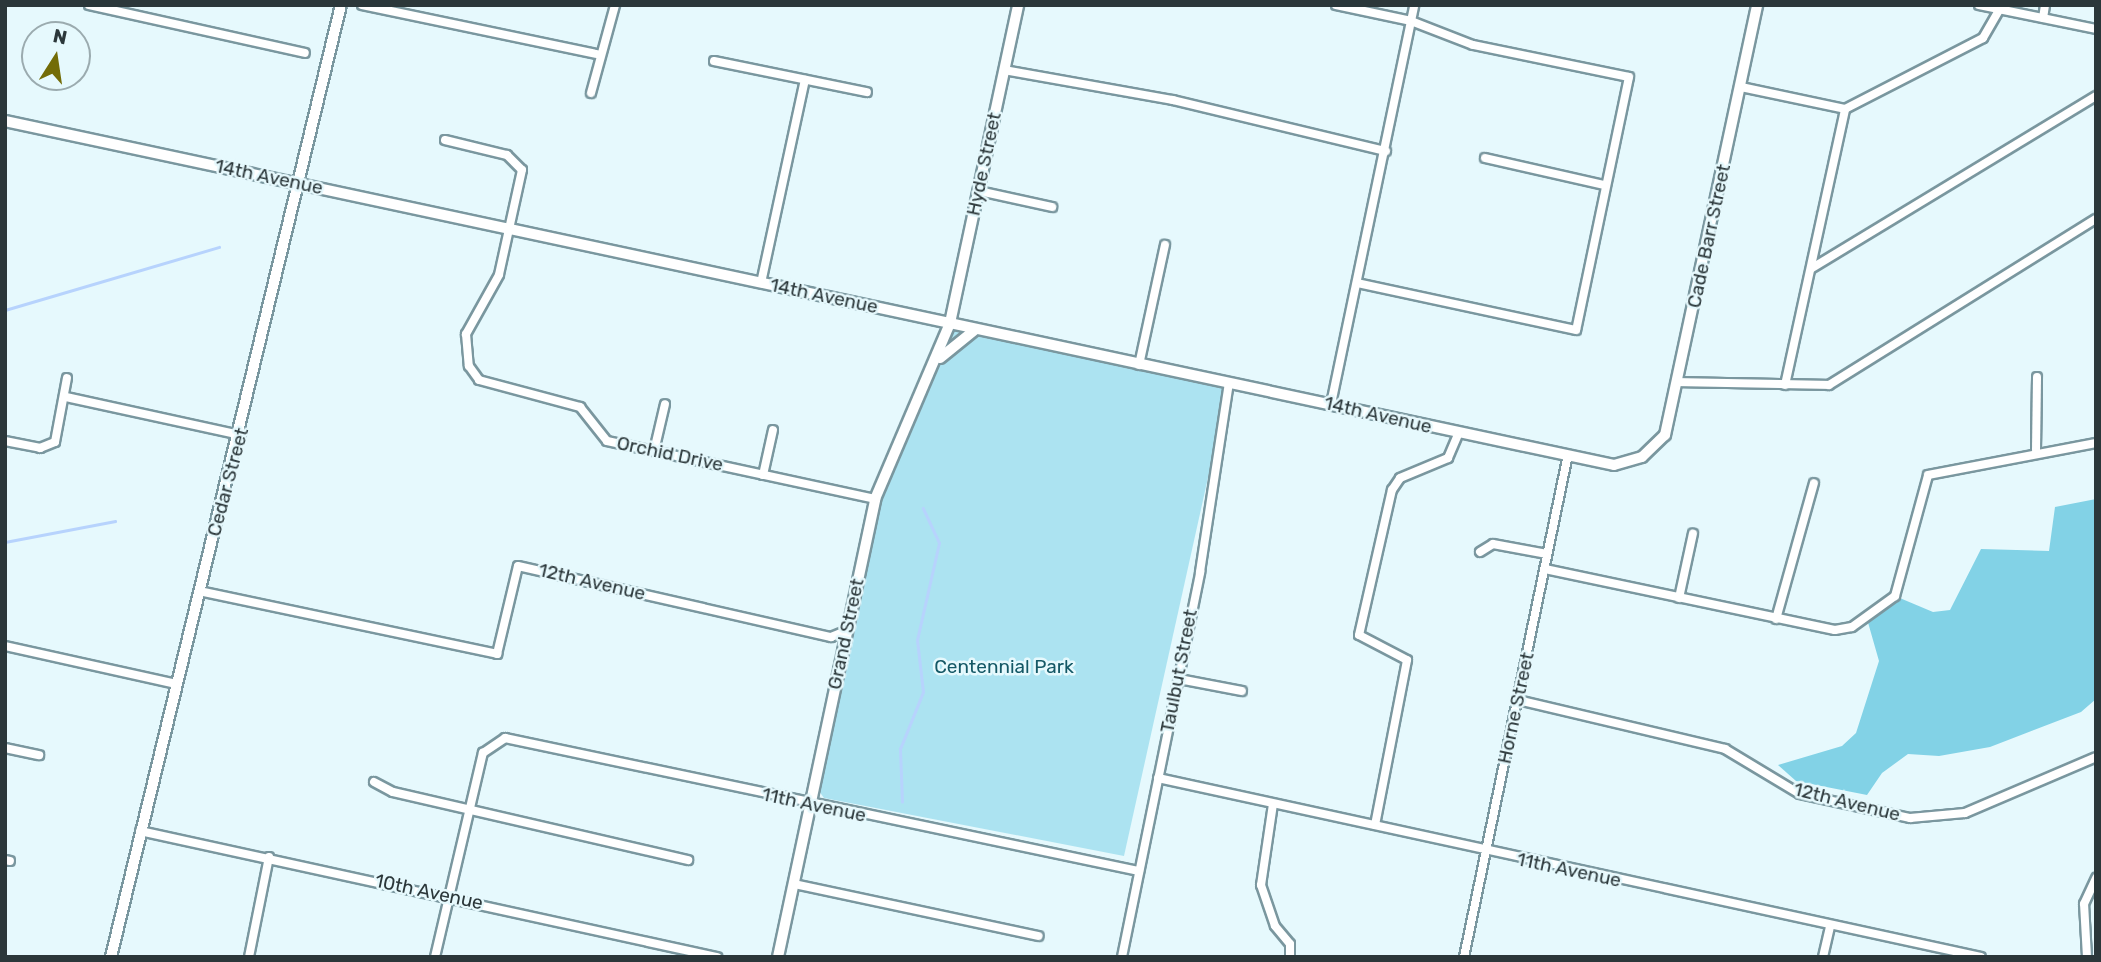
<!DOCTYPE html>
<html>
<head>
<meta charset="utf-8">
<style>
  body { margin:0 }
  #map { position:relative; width:2101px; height:962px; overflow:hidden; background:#e6f9fd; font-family:Rubik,sans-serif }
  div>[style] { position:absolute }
  .green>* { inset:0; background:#ace3f1 }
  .forest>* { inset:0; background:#82d2e6 }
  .stream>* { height:2.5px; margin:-1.25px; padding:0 1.25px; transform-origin:1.25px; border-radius:1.25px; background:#b7d3fd }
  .roads { filter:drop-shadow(2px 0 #7a979f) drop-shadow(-2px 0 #7a979f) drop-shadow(0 2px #7a979f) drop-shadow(0 -2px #7a979f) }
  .street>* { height:8px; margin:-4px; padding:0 4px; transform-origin:4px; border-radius:4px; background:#fff }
  .secondary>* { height:10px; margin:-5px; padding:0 5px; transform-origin:5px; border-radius:5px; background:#fff }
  span { translate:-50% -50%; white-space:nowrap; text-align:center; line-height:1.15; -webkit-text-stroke:5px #e6f9fd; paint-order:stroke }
  .street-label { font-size:19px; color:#2b373a }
  .park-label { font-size:19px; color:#145866 }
  .frame { position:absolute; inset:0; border:7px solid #2b373a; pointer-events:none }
  .north { position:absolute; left:21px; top:21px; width:70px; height:70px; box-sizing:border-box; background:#e6f9fd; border:2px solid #9babaf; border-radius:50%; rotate:12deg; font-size:19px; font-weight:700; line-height:28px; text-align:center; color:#2b373a }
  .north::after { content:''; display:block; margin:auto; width:24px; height:32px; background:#736c07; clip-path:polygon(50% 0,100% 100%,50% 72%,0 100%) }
</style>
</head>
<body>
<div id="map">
  <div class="green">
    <i style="clip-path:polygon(950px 323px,1229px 383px,1124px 856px,824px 798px,819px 791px,875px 499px)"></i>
  </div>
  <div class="forest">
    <i style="clip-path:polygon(2096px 499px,2096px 699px,2081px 712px,1990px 747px,1939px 756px,1908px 754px,1882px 773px,1867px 795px,1796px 781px,1778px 765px,1842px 746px,1856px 733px,1879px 661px,1867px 619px,1895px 596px,1933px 612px,1950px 610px,1981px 549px,2049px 551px,2055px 507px)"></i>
  </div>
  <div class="stream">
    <i style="left:5px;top:310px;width:223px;rotate:-16.4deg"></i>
    <i style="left:5px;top:542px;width:112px;rotate:-10.8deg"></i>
    <i style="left:902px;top:802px;width:53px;rotate:-92.2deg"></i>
    <i style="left:900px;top:749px;width:61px;rotate:-68deg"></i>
    <i style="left:923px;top:692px;width:52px;rotate:-96.6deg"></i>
    <i style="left:917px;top:640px;width:99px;rotate:-77.2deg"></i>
    <i style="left:939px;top:543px;width:38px;rotate:-115deg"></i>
  </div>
  <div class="roads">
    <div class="street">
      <i style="left:89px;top:5px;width:221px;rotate:12.5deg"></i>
      <i style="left:362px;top:5px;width:240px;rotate:11.8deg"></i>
      <i style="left:1336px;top:5px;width:77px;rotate:12deg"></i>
      <i style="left:1411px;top:21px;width:66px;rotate:21.2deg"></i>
      <i style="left:1473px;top:45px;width:159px;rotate:11.6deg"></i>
      <i style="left:1629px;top:77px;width:258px;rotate:101.8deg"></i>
      <i style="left:1576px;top:330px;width:224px;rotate:-167.9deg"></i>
      <i style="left:1979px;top:5px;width:119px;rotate:11.6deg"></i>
      <i style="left:2043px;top:18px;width:13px;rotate:-81deg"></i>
      <i style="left:714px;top:61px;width:156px;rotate:11.5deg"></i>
      <i style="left:1004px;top:70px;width:172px;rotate:10.1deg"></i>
      <i style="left:1173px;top:100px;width:219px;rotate:13.5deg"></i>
      <i style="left:1741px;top:87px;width:106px;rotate:11.9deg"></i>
      <i style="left:591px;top:93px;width:91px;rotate:-74.7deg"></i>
      <i style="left:1845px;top:109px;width:155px;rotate:-27.2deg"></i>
      <i style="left:1983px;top:38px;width:32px;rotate:-60deg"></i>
      <i style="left:445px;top:140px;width:64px;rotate:13.6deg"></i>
      <i style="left:507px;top:155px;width:21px;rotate:45deg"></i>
      <i style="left:522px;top:170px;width:107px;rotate:102.4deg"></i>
      <i style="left:499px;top:275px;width:68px;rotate:119.2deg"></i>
      <i style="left:466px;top:334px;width:32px;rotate:85deg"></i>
      <i style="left:469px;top:366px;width:17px;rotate:54deg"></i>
      <i style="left:479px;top:380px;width:105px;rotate:15deg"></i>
      <i style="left:580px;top:407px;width:43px;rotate:51.5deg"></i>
      <i style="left:607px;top:441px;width:274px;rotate:12.2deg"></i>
      <i style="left:1485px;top:158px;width:122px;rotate:12.8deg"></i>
      <i style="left:979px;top:191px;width:75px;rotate:12.4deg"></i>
      <i style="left:1812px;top:268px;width:332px;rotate:-31.2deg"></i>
      <i style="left:761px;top:283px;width:208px;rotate:-77.8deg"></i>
      <i style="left:1139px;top:365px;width:123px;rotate:-77.8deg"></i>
      <i style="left:1678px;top:382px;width:151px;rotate:1.1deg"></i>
      <i style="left:1829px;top:385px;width:314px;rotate:-31.9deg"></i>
      <i style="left:1785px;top:385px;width:282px;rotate:-77.7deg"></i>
      <i style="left:66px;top:397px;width:179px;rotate:12.3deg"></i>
      <i style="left:1331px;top:404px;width:408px;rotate:-78.2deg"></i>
      <i style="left:5px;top:441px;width:36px;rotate:11deg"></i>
      <i style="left:40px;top:448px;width:16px;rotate:-22deg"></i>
      <i style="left:55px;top:442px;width:65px;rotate:-79.4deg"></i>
      <i style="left:2036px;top:450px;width:73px;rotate:-89.2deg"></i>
      <i style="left:654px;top:451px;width:48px;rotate:-76.8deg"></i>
      <i style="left:763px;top:475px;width:46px;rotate:-77.5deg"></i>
      <i style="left:1480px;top:552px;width:15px;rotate:-32deg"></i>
      <i style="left:1493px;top:544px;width:55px;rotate:10.5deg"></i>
      <i style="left:1545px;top:569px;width:296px;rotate:11.9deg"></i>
      <i style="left:1835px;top:630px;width:17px;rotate:-10deg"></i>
      <i style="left:1852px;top:627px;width:53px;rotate:-35.8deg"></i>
      <i style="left:1895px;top:596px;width:125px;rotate:-74.7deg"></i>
      <i style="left:1928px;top:475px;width:171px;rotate:-10.8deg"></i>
      <i style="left:199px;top:591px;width:305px;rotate:11.9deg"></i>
      <i style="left:497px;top:654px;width:90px;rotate:-76.6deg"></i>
      <i style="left:518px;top:566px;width:321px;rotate:12.8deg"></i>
      <i style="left:831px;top:637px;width:16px;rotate:-22deg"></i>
      <i style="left:1679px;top:598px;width:66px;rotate:-77.8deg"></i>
      <i style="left:1776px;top:619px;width:141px;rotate:-74.4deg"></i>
      <i style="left:5px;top:646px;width:175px;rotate:12.5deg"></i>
      <i style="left:1179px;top:679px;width:64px;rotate:10.8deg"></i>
      <i style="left:1518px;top:700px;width:213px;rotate:13.3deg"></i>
      <i style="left:1725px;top:749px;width:87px;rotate:31deg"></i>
      <i style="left:1800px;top:794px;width:113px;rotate:12.3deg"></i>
      <i style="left:1910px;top:818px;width:55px;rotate:-5.2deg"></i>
      <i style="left:1965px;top:813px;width:142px;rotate:-23.1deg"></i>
      <i style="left:5px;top:748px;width:35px;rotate:12deg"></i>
      <i style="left:1158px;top:778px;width:842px;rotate:12.27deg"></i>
      <i style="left:374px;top:782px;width:21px;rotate:28deg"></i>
      <i style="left:393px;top:792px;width:303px;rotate:13deg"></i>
      <i style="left:1273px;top:804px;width:82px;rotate:98.4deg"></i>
      <i style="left:1261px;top:885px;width:43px;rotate:71.1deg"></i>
      <i style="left:1275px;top:926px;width:23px;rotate:50deg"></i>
      <i style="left:1290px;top:944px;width:13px;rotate:90deg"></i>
      <i style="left:1375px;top:825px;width:168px;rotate:-79deg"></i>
      <i style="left:1407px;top:660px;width:54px;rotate:-152.5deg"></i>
      <i style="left:1359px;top:635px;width:149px;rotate:-77.2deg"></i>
      <i style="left:1392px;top:490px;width:14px;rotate:-56deg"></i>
      <i style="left:1400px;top:478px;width:52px;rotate:-22.6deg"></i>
      <i style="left:1448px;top:458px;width:26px;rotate:-67deg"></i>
      <i style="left:140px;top:831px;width:591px;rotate:12.32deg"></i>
      <i style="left:5px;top:860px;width:5px;rotate:11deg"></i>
      <i style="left:794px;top:884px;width:250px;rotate:12deg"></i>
      <i style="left:249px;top:957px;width:102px;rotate:-78.7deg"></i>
      <i style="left:435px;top:957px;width:210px;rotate:-76.8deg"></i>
      <i style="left:483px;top:753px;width:27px;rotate:-34deg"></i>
      <i style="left:505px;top:738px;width:648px;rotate:11.85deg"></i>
      <i style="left:1122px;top:957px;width:393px;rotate:-78.5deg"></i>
      <i style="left:1200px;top:572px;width:191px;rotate:-81.3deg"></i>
      <i style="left:1464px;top:957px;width:509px;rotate:-78.31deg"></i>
      <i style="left:1823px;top:957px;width:32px;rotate:-77deg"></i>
      <i style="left:2087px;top:957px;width:53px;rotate:-93.2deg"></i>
      <i style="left:2084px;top:904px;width:29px;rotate:-65deg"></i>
    </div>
    <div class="secondary">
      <i style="left:5px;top:121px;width:1645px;rotate:12.07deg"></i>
      <i style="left:1614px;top:465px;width:29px;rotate:-16deg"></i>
      <i style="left:1642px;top:457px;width:32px;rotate:-44deg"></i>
      <i style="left:1665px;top:435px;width:440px;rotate:-77.9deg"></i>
      <i style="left:940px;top:358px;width:46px;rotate:-38.9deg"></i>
      <i style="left:111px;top:957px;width:979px;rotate:-76.42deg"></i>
      <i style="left:778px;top:957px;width:468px;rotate:-78deg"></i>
      <i style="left:875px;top:499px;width:191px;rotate:-66.9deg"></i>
      <i style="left:950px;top:323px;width:325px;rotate:-77.9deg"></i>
    </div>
  </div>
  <div class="street-label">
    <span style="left:984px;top:164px;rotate:-78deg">Hyde Street</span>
    <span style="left:269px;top:177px;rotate:12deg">14th Avenue</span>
    <span style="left:1709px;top:236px;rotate:-78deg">Cade Barr Street</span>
    <span style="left:824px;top:296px;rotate:12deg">14th Avenue</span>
    <span style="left:1378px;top:415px;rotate:13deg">14th Avenue</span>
    <span style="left:670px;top:454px;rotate:12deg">Orchid Drive</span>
    <span style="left:228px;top:482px;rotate:-75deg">Cedar Street</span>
    <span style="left:592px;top:582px;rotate:13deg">12th Avenue</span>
    <span style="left:846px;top:634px;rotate:-78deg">Grand Street</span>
    <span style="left:1179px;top:671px;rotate:-79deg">Taulbut Street</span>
    <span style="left:1516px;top:708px;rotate:-78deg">Horne Street</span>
    <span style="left:1847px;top:802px;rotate:14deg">12th Avenue</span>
    <span style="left:814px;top:805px;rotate:12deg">11th Avenue</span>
    <span style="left:1569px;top:870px;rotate:12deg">11th Avenue</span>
    <span style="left:429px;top:892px;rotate:12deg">10th Avenue</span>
  </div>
  <div class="park-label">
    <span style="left:1004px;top:667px">Centennial Park</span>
  </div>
  <div class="frame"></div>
  <div class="north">N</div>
</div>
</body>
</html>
